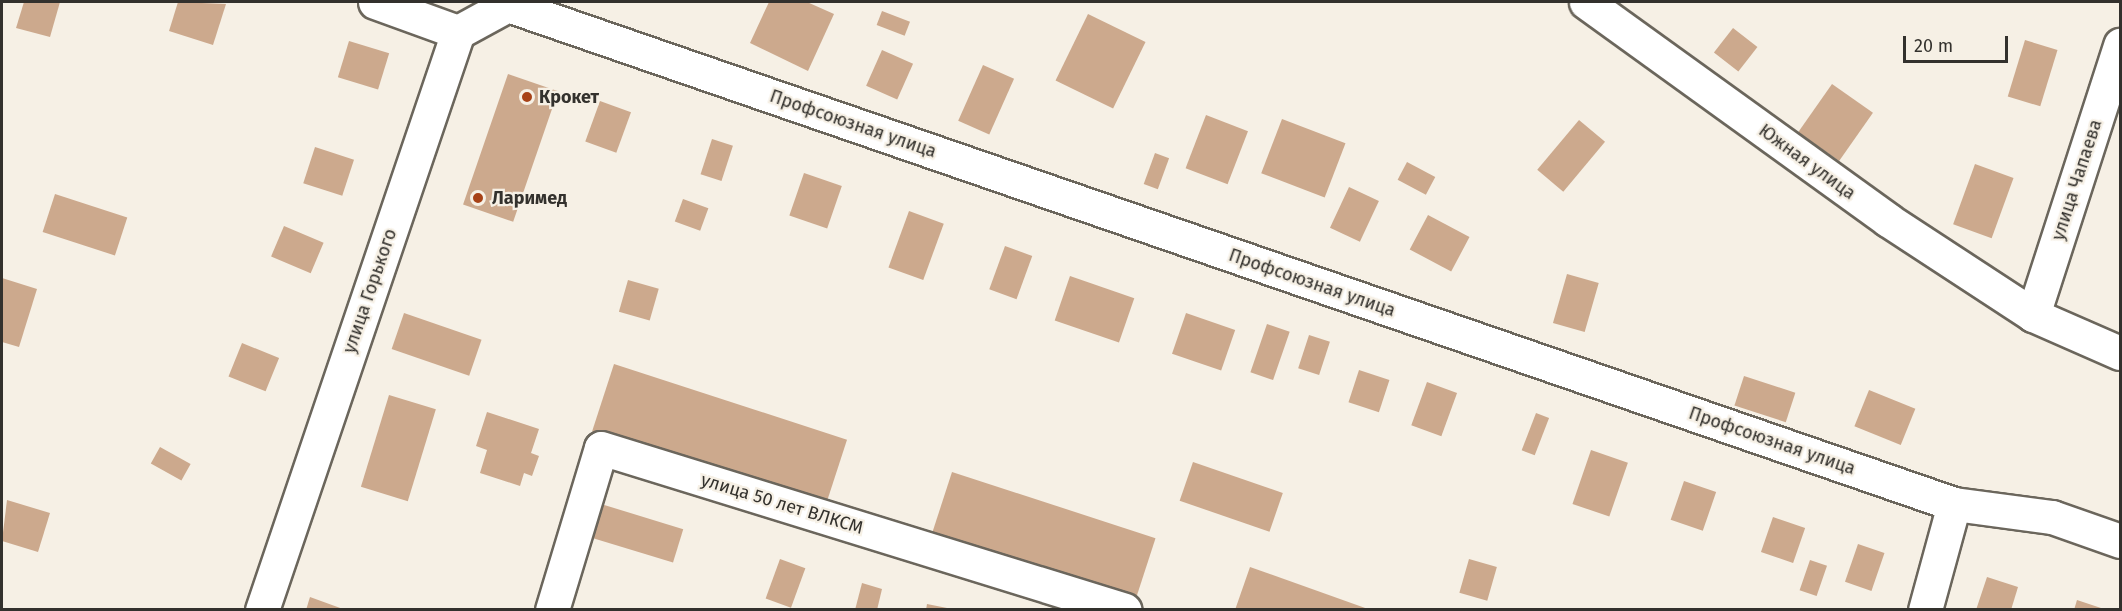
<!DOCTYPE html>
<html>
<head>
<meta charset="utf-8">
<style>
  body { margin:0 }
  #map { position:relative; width:2122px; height:611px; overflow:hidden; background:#f6f0e5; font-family:"Fira Sans",sans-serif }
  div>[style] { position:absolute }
  .building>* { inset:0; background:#cca98d; transform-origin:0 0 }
  .roads { filter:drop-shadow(2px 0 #6b665c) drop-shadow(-2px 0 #6b665c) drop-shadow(0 2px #6b665c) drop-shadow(0 -2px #6b665c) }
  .minor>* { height:33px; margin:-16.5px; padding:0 16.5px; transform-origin:16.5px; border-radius:16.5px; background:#fff }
  .dots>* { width:16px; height:16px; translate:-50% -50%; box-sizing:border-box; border:3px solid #f6f0e5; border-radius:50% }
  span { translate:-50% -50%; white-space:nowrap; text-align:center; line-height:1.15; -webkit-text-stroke:4.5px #f6f0e5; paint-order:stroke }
  .poi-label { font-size:18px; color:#33312d; font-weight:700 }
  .left { translate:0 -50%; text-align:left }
  .street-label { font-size:18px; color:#33312d }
  .frame { position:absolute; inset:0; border:3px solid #33312d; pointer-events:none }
  .scale { position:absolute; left:1903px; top:36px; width:105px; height:27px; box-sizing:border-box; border:3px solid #33312d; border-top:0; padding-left:8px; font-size:18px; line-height:21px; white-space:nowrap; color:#33312d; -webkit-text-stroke:4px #f6f0e5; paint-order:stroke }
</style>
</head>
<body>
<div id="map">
  <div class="building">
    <i style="clip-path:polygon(24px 2px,60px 2px,50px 37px,16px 28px)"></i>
    <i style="clip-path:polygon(178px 2px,226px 4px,213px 45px,169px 31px)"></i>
    <i style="clip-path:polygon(769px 2px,807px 2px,834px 14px,808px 71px,750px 43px)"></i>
    <i style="left:882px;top:11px;width:30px;height:15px;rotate:21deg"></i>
    <i style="left:1088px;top:14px;width:64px;height:74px;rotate:26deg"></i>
    <i style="left:1733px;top:28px;width:31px;height:31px;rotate:38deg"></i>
    <i style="left:2025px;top:40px;width:34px;height:59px;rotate:17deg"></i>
    <i style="left:349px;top:41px;width:42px;height:38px;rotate:17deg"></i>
    <i style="left:882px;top:50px;width:34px;height:39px;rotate:24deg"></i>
    <i style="left:983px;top:65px;width:34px;height:61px;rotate:24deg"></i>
    <i style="left:508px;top:74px;width:53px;height:138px;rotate:19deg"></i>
    <i style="left:1832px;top:84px;width:50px;height:59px;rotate:35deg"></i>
    <i style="left:600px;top:101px;width:33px;height:43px;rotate:20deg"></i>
    <i style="left:1206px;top:115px;width:45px;height:57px;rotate:21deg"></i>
    <i style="left:1282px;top:119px;width:68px;height:58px;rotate:21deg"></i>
    <i style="left:1579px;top:120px;width:34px;height:65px;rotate:40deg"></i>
    <i style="left:712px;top:139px;width:22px;height:37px;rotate:18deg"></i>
    <i style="left:315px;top:147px;width:41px;height:38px;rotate:18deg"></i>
    <i style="left:1155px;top:153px;width:15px;height:33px;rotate:20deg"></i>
    <i style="left:1407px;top:162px;width:32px;height:20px;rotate:28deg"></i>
    <i style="left:1975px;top:164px;width:41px;height:64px;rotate:20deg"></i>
    <i style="left:804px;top:173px;width:40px;height:45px;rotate:19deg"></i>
    <i style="left:1349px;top:187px;width:33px;height:45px;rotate:25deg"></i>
    <i style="left:55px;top:194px;width:76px;height:40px;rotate:18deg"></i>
    <i style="left:683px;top:199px;width:27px;height:24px;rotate:20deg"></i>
    <i style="left:909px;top:211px;width:37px;height:60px;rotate:20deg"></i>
    <i style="left:1428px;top:215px;width:47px;height:39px;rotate:28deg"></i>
    <i style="left:284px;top:226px;width:43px;height:33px;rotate:23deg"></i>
    <i style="left:1005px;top:246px;width:29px;height:46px;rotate:20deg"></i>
    <i style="left:1567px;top:274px;width:33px;height:51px;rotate:16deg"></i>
    <i style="left:1070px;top:276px;width:68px;height:47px;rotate:19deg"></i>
    <i style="clip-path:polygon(2px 278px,37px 289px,19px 347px,2px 342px)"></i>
    <i style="left:628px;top:280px;width:32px;height:33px;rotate:16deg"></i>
    <i style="left:404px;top:313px;width:82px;height:38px;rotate:19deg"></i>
    <i style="left:1186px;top:313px;width:52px;height:43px;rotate:19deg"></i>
    <i style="left:1267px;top:324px;width:24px;height:51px;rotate:19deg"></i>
    <i style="left:1309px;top:335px;width:22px;height:35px;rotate:18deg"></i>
    <i style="left:242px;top:343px;width:40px;height:36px;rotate:22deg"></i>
    <i style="left:614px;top:364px;width:245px;height:71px;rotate:18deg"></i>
    <i style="left:1359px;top:370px;width:32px;height:34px;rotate:18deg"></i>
    <i style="left:1744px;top:376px;width:54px;height:31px;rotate:18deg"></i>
    <i style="left:1427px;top:382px;width:32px;height:46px;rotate:20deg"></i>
    <i style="left:1869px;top:390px;width:50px;height:39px;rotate:22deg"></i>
    <i style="left:389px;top:395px;width:49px;height:96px;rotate:17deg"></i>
    <i style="clip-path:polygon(487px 412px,539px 429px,531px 453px,539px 456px,532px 476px,524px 473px,520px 486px,480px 473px,487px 450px,476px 446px)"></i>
    <i style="left:1536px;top:413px;width:14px;height:40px;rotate:21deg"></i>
    <i style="left:160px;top:447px;width:35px;height:19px;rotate:29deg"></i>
    <i style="left:1591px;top:450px;width:39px;height:57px;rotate:19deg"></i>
    <i style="left:1193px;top:462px;width:95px;height:41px;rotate:19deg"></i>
    <i style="left:952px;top:472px;width:214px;height:70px;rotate:18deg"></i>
    <i style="left:1684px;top:481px;width:34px;height:41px;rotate:19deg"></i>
    <i style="clip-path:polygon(7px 500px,50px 513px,38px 552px,2px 541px)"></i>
    <i style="left:601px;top:504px;width:86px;height:35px;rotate:17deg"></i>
    <i style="left:1773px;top:517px;width:34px;height:37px;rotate:19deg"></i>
    <i style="left:1858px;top:544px;width:28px;height:40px;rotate:19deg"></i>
    <i style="left:780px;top:559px;width:27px;height:42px;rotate:20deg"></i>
    <i style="left:1469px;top:559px;width:29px;height:35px;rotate:16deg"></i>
    <i style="left:1810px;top:560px;width:18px;height:32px;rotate:19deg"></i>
    <i style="clip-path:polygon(1250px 567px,1368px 609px,1368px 610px,1235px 610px)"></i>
    <i style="clip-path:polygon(1987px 577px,2018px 587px,2011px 610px,1976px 610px)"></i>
    <i style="clip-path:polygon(862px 583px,882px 589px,877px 610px,855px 610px)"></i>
    <i style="clip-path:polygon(310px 597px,343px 609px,343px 610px,306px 610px)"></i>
    <i style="clip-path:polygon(2077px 600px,2104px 609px,2103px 610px,2074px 610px)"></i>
    <i style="clip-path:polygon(927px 604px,947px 608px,947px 610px,926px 610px)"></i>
  </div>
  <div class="roads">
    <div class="minor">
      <i style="left:375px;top:2px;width:88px;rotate:19.9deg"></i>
      <i style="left:1586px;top:2px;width:372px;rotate:35.8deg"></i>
      <i style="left:1888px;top:220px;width:173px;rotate:33.2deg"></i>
      <i style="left:2033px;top:315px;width:95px;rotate:23.6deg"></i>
      <i style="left:508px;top:5px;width:1530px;rotate:19.04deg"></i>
      <i style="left:1954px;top:504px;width:99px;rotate:7.6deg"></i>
      <i style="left:2052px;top:517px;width:72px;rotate:19.4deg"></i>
      <i style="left:2033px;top:315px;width:284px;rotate:-72.1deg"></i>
      <i style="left:262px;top:610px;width:610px;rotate:-71.27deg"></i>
      <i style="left:458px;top:32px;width:63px;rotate:-28.6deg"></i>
      <i style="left:552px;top:610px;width:169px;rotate:-73.2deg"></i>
      <i style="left:601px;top:448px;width:548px;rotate:17.18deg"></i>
      <i style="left:1925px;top:610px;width:110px;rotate:-74.7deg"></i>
    </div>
  </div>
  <div class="dots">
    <i style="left:527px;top:97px;background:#a74217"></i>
    <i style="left:478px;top:198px;background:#a74217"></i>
  </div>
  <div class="poi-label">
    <span class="left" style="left:539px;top:97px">Крокет</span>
    <span class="left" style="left:492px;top:198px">Ларимед</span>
  </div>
  <div class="street-label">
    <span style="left:853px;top:124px;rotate:19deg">Профсоюзная улица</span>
    <span style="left:1807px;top:162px;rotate:36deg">Южная улица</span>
    <span style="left:2077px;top:180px;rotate:-72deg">улица Чапаева</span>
    <span style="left:1312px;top:283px;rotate:19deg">Профсоюзная улица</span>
    <span style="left:370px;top:291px;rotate:-71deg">улица Горького</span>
    <span style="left:1772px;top:441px;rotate:19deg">Профсоюзная улица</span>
    <span style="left:782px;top:504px;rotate:17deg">улица 50 лет ВЛКСМ</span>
  </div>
  <div class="frame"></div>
  <div class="scale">20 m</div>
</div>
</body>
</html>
